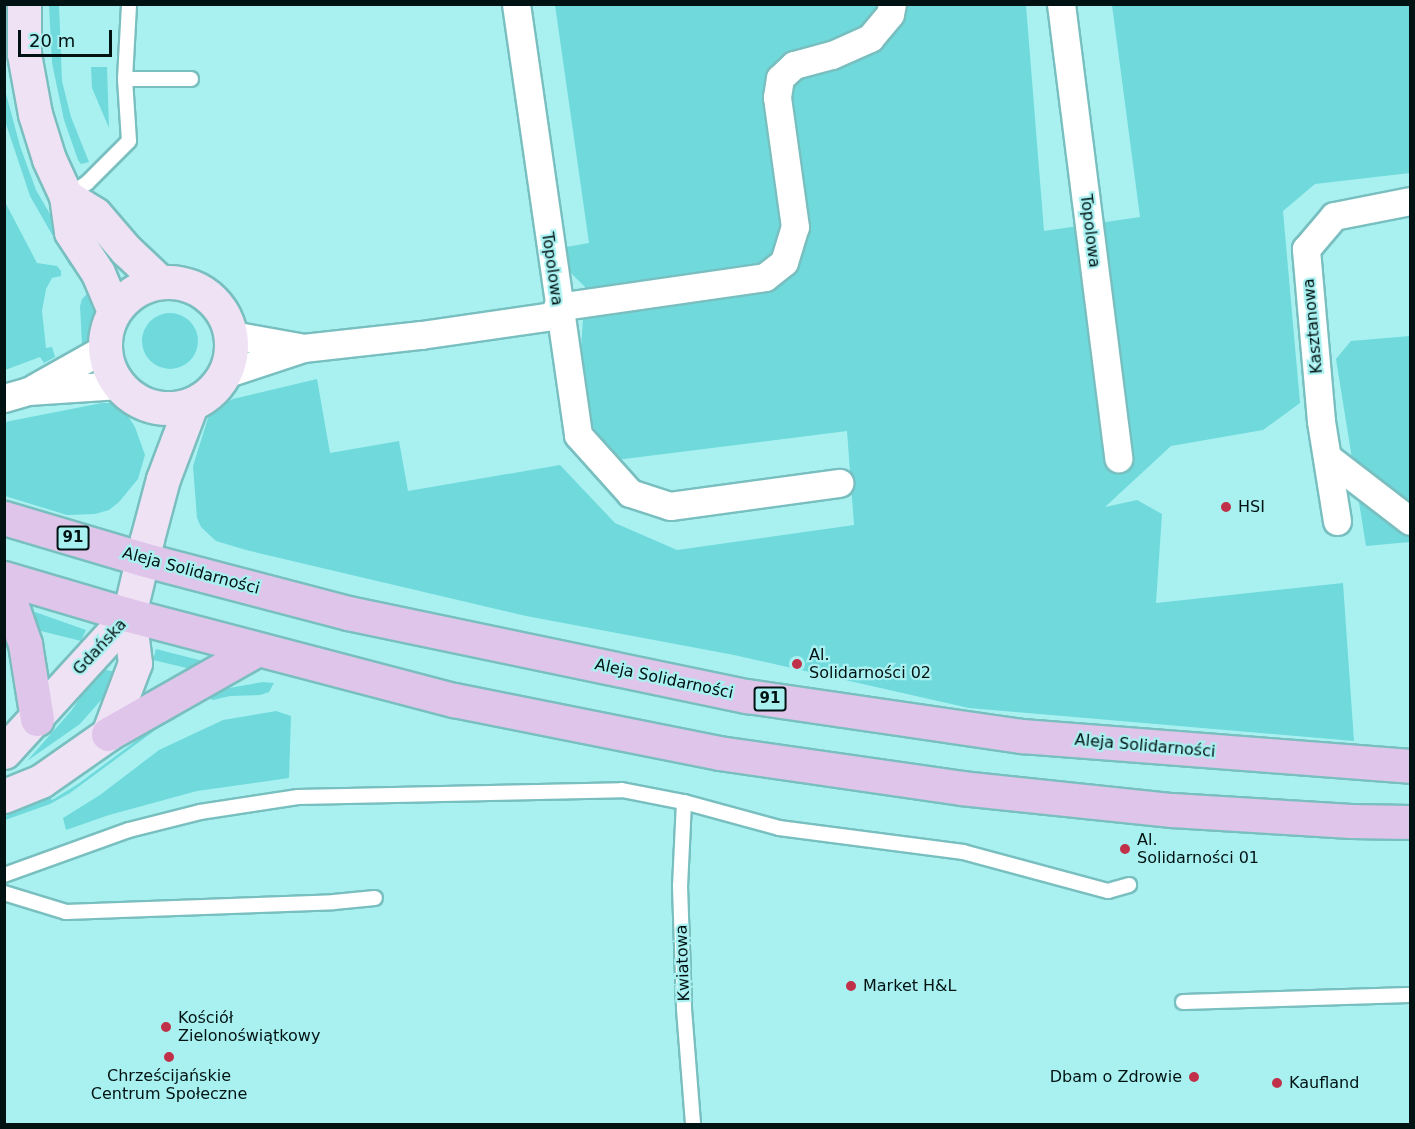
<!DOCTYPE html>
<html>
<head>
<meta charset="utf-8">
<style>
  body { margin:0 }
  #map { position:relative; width:1415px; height:1129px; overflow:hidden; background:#a9f1f1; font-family:"DejaVu Sans",sans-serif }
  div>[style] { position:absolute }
  .green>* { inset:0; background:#6fd9db }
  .round { border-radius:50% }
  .roads { filter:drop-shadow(2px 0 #79bfc0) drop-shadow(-2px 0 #79bfc0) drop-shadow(0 2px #79bfc0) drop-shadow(0 -2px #79bfc0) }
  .lane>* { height:14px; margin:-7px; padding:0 7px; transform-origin:7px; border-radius:7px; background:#fff }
  .street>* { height:27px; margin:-13.5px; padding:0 13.5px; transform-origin:13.5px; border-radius:13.5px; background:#fff }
  .secondary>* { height:33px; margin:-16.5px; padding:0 16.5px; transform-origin:16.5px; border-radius:16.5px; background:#efe2f4 }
  .secondary>.ring { margin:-16.5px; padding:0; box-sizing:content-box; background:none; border:33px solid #efe2f4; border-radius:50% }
  .primary>* { height:33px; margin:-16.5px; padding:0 16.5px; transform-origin:16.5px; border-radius:16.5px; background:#dfc5e9 }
  .dots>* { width:16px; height:16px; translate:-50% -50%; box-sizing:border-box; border:3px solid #a9f1f1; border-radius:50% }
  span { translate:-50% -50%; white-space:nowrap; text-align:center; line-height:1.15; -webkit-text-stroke:4.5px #a9f1f1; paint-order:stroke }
  .shield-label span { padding:2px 4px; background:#a9f1f1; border:2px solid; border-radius:4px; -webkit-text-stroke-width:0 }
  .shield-label { font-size:15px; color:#001212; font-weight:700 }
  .street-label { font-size:16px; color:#001212 }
  .poi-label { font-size:16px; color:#001212 }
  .left { translate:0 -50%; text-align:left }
  .right { translate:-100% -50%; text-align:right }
  .frame { position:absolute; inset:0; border:6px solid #001212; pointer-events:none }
  .scale { position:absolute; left:18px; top:30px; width:94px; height:27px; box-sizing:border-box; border:3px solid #001212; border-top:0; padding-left:8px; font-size:18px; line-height:21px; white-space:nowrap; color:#001212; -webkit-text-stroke:4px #a9f1f1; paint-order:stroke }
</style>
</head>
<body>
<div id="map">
  <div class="green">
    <i style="clip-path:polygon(49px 5px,59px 5px,62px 81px,71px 117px,89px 162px,81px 164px,78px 160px,64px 120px,52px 63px)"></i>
    <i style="clip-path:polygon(555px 5px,1026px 5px,1044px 231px,1140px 217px,1112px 5px,1410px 5px,1410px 173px,1315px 184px,1283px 211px,1300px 403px,1263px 430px,1171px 446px,1105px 507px,1137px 500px,1162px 514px,1156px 603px,1343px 583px,1354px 741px,969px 708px,734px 655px,526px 616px,246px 550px,216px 541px,201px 527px,197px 518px,193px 466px,208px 418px,216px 408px,233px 399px,317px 379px,330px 453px,399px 441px,408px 491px,560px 465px,615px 523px,677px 550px,854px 525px,847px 431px,616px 460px,590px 422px,582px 394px,580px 364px,585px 287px,570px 272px,566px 247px,589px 243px)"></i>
    <i style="clip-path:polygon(91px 67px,107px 67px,109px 128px,92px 88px)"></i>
    <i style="clip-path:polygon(4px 86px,20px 146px,36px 190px,79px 264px,70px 266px,30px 196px,5px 121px)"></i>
    <i style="clip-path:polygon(5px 202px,37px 263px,57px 266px,61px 271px,61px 276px,52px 278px,46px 289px,42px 311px,46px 348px,52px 347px,55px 357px,44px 363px,40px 357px,5px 370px)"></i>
    <i style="clip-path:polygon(94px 287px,99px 321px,86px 343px,82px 344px,80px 306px,82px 299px)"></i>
    <i class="round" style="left:142px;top:313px;width:56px;height:56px"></i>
    <i style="clip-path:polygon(1410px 336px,1410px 542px,1366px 546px,1336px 359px,1351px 341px)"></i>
    <i style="clip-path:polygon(102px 403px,113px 403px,124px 410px,135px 427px,145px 455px,138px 479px,119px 502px,109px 510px,95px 514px,67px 515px,5px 496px,5px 422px)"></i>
    <i style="clip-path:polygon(35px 612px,86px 630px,81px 641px,41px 631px,33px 615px)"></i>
    <i style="clip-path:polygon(156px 649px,203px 661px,187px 668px,153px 660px)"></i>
    <i style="clip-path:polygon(100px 669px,117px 672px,102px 699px,80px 724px,27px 761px,71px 711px)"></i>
    <i style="clip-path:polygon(263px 682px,274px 683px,269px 692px,260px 695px,230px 696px,213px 700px,204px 696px,229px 688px)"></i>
    <i style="clip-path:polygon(179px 709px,175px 719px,158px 728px,70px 793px,50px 804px,5px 820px,5px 816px,50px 797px,52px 800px,78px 784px)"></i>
    <i style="clip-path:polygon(276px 711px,291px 716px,289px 778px,197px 791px,109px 815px,66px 830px,63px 818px,100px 795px,159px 750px,223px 720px)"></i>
  </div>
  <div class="roads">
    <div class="lane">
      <i style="left:125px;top:79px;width:66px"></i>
      <i style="left:67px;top:196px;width:24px;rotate:-33deg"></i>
      <i style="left:87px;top:183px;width:59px;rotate:-45deg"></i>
      <i style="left:129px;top:141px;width:62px;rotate:-93.7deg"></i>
      <i style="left:125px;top:79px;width:75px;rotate:-86.9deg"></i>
      <i style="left:684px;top:802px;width:84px;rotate:92.7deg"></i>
      <i style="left:680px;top:886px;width:123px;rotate:88.1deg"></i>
      <i style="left:684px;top:1009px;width:115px;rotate:85.5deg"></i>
      <i style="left:4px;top:875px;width:133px;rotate:-19.8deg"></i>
      <i style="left:129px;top:830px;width:73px;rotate:-14.2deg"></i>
      <i style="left:200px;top:812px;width:99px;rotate:-8.7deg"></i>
      <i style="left:298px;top:797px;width:324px;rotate:-1.2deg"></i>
      <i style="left:622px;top:790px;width:63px;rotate:11deg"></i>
      <i style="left:684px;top:802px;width:98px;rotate:15.3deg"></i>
      <i style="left:779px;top:828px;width:186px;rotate:7.4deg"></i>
      <i style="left:963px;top:852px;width:150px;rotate:15.1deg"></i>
      <i style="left:1108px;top:891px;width:22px;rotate:-16deg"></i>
      <i style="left:4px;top:893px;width:65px;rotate:17deg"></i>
      <i style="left:66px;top:912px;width:268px;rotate:-2.1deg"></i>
      <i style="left:334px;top:902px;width:41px;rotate:-5.6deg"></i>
      <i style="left:1183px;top:1002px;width:227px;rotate:-1.8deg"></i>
    </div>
    <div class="street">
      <i style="left:516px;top:4px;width:435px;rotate:81.8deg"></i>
      <i style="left:578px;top:435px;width:78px;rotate:48.1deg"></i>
      <i style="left:630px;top:493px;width:42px;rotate:18deg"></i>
      <i style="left:670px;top:506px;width:171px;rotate:-7.8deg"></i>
      <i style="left:1061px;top:4px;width:458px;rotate:82.8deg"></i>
      <i style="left:557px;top:307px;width:210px;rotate:-8.2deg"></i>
      <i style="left:765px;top:277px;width:24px;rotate:-38deg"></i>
      <i style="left:784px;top:262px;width:37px;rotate:-73deg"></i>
      <i style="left:795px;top:227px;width:131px;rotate:-97.9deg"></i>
      <i style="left:777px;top:97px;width:19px;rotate:-81deg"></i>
      <i style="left:780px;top:78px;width:19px;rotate:-43deg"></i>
      <i style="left:794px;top:65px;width:39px;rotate:-15deg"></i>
      <i style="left:832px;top:55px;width:42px;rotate:-24.1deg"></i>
      <i style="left:870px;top:38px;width:31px;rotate:-50deg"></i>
      <i style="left:890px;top:14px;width:10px;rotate:-79deg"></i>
      <i style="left:232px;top:335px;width:68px;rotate:10.2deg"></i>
      <i style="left:225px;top:374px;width:82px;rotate:-18.4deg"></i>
      <i style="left:303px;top:348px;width:119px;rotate:-6.3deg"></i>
      <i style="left:421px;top:335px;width:139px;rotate:-8.2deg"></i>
      <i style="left:34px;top:388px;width:81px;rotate:-29.4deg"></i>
      <i style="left:4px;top:398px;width:25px;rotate:-16deg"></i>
      <i style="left:28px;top:391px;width:91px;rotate:-3.8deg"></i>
      <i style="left:1327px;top:457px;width:105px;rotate:37.6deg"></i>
      <i style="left:1337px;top:521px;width:101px;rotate:-99.1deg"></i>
      <i style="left:1321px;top:421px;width:173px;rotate:-95deg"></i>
      <i style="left:1306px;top:249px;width:43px;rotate:-49.7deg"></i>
      <i style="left:1334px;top:216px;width:77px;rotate:-11.2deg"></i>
    </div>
    <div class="secondary">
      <i style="left:24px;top:4px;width:50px;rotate:90deg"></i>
      <i style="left:24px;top:54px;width:61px;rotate:79.6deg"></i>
      <i style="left:35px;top:114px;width:47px;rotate:72.7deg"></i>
      <i style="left:49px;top:159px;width:41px;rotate:65.3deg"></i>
      <i style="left:66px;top:196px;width:36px;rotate:82deg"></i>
      <i style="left:71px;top:232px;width:49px;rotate:56.6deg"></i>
      <i style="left:98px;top:273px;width:41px;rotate:67.2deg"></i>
      <i style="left:66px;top:196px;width:34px;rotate:32deg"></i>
      <i style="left:95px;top:214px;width:48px;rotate:49.3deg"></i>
      <i style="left:126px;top:250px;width:47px;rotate:43.3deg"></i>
      <i class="ring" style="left:105px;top:282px;width:93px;height:93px"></i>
      <i style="left:4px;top:752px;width:185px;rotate:-47.6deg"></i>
      <i style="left:4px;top:796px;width:40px;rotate:-22deg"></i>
      <i style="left:41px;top:781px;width:82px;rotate:-35deg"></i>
      <i style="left:108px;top:734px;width:76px;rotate:-69.2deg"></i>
      <i style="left:135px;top:663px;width:48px;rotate:-97.1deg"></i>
      <i style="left:129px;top:615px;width:78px;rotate:-76.7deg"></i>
      <i style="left:147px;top:539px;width:62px;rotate:-75.1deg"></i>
      <i style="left:163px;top:479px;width:79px;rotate:-69.3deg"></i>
    </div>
    <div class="primary">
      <i style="left:4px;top:518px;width:144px;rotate:16.5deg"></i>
      <i style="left:142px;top:559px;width:213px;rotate:14.7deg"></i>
      <i style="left:348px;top:613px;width:408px;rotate:11.8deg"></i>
      <i style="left:747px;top:696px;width:278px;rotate:8.3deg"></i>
      <i style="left:1022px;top:736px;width:389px;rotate:4.4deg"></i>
      <i style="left:4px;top:578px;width:130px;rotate:16.5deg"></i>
      <i style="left:129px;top:615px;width:336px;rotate:14.7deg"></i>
      <i style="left:454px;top:700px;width:270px;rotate:11.3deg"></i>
      <i style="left:719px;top:753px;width:245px;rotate:8.2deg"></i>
      <i style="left:961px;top:788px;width:212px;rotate:6deg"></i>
      <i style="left:1172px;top:810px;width:179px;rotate:3.5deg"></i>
      <i style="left:1351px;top:821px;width:59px;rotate:1deg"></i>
      <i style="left:4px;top:583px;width:65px;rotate:71deg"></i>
      <i style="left:25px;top:644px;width:76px;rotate:80.9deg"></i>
      <i style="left:108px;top:734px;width:170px;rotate:-29.6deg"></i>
    </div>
  </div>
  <div class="dots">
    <i style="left:1226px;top:507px;background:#c03048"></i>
    <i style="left:797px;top:664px;background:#c03048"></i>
    <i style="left:1125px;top:849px;background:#c03048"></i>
    <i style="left:851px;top:986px;background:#c03048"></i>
    <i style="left:166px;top:1027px;background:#c03048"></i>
    <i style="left:169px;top:1057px;background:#c03048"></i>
    <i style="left:1194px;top:1077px;background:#c03048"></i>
    <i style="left:1277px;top:1083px;background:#c03048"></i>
  </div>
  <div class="shield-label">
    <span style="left:73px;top:538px">91</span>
    <span style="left:770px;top:699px">91</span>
  </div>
  <div class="street-label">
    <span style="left:1090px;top:231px;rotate:83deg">Topolowa</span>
    <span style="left:552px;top:269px;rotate:82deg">Topolowa</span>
    <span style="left:1313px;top:326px;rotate:-95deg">Kasztanowa</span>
    <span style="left:191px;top:571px;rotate:15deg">Aleja Solidarności</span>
    <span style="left:100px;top:647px;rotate:-47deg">Gdańska</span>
    <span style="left:664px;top:679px;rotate:12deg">Aleja Solidarności</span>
    <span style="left:1145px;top:746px;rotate:5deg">Aleja Solidarności</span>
    <span style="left:683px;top:963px;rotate:-92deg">Kwiatowa</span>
  </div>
  <div class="poi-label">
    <span class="left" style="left:1238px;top:507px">HSI</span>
    <span class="left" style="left:809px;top:664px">Al.<br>Solidarności 02</span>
    <span class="left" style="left:1137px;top:849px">Al.<br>Solidarności 01</span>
    <span class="left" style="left:863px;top:986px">Market H&amp;L</span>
    <span class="left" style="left:178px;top:1027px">Kościół<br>Zielonoświątkowy</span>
    <span style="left:169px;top:1085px">Chrześcijańskie<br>Centrum Społeczne</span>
    <span class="right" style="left:1182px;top:1077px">Dbam o Zdrowie</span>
    <span class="left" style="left:1289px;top:1083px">Kaufland</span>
  </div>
  <div class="frame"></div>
  <div class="scale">20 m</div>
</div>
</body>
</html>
